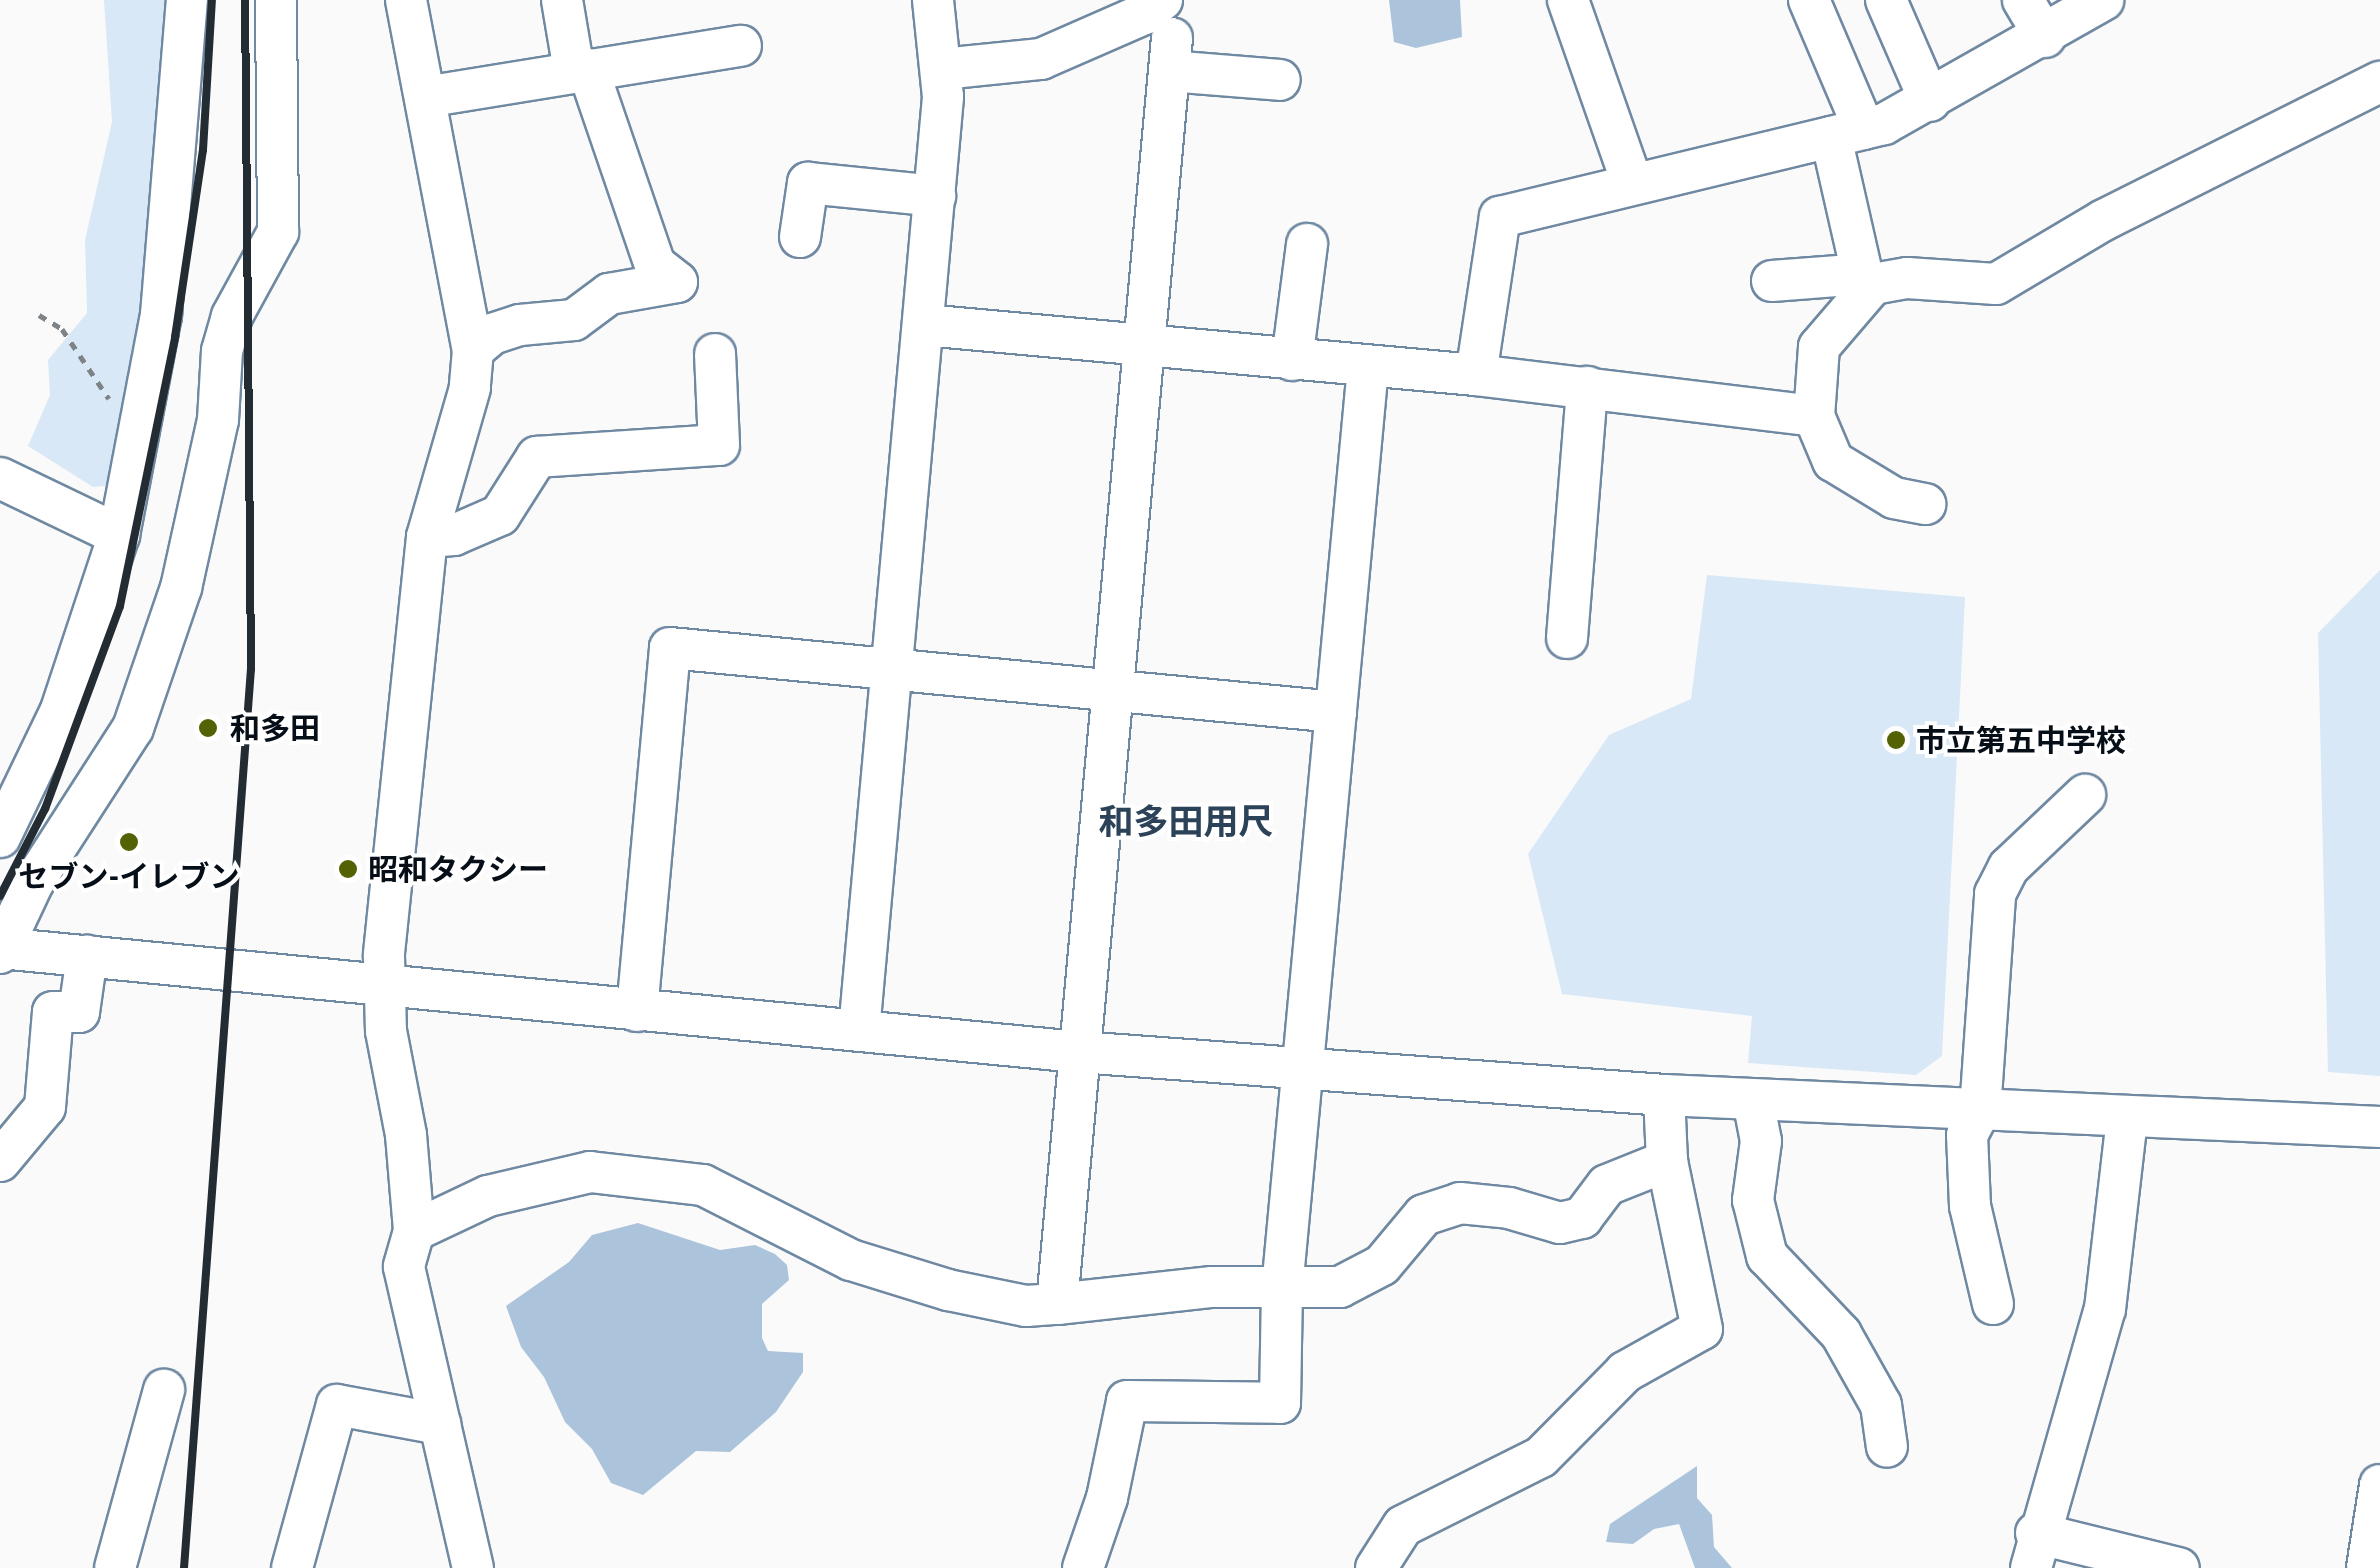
<!DOCTYPE html>
<html>
<head>
<meta charset="utf-8">
<style>
  body { margin:0 }
  #map { position:relative; width:2380px; height:1568px; overflow:hidden; background:#fafafa; font-family:"PT Sans","Noto Sans JP",sans-serif }
  div>[style] { position:absolute }
  .green>* { inset:0; background:#d8e8f7 }
  .forest>* { inset:0; background:#acc4db }
  .path>* { height:5px; margin-top:-2.5px; transform-origin:0; background:repeating-linear-gradient(90deg,#7e8387 0 8px,transparent 0 16px) }
  .roads { filter:drop-shadow(2px 0 #7089a2) drop-shadow(-2px 0 #7089a2) drop-shadow(0 2px #7089a2) drop-shadow(0 -2px #7089a2) }
  .minor>* { height:40px; margin:-20px; padding:0 20px; transform-origin:20px; border-radius:20px; background:#fff }
  .rail>* { height:8px; margin:-4px; padding:0 4px; transform-origin:4px; border-radius:4px; background:#232b33 }
  .dots>* { width:28px; height:28px; translate:-50% -50%; box-sizing:border-box; border:5px solid #fff; border-radius:50% }
  span { translate:-50% -50%; white-space:nowrap; text-align:center; line-height:1.15; -webkit-text-stroke:8px #fff; paint-order:stroke }
  .poi-label { font-size:30px; color:#060f18; font-weight:700 }
  .left { translate:0 -50%; text-align:left }
  .quarter-label { font-size:35px; color:#2b4258; font-weight:700 }
</style>
</head>
<body>
<div id="map">
  <div class="green">
    <i style="clip-path:polygon(104px 0,177px 0,152px 320px,113px 485px,93px 487px,28px 446px,50px 395px,48px 360px,87px 313px,85px 240px,112px 122px)"></i>
    <i style="clip-path:polygon(2380px 570px,2380px 1076px,2328px 1072px,2318px 633px)"></i>
    <i style="clip-path:polygon(1707px 575px,1965px 597px,1942px 1056px,1916px 1075px,1748px 1063px,1752px 1016px,1562px 994px,1528px 854px,1609px 735px,1691px 699px)"></i>
  </div>
  <div class="forest">
    <i style="clip-path:polygon(1389px 0,1460px 0,1462px 37px,1416px 48px,1394px 42px)"></i>
    <i style="clip-path:polygon(638px 1223px,720px 1250px,755px 1245px,775px 1254px,787px 1265px,789px 1280px,762px 1304px,762px 1338px,768px 1351px,803px 1353px,803px 1372px,776px 1412px,730px 1452px,696px 1451px,643px 1495px,611px 1483px,592px 1449px,565px 1422px,544px 1377px,521px 1347px,506px 1306px,569px 1262px,592px 1235px)"></i>
    <i style="clip-path:polygon(1697px 1466px,1697px 1498px,1712px 1515px,1714px 1547px,1732px 1568px,1695px 1568px,1679px 1524px,1654px 1529px,1633px 1544px,1606px 1542px,1610px 1524px)"></i>
  </div>
  <div class="path">
    <i style="left:39px;top:315px;width:27px;rotate:31deg"></i>
    <i style="left:62px;top:329px;width:84px;rotate:56.1deg"></i>
  </div>
  <div class="roads">
    <div class="minor">
      <i style="left:406px;top:0;width:356px;rotate:79.2deg"></i>
      <i style="left:473px;top:350px;width:38px;rotate:95deg"></i>
      <i style="left:470px;top:388px;width:155px;rotate:106.1deg"></i>
      <i style="left:427px;top:537px;width:421px;rotate:95.9deg"></i>
      <i style="left:384px;top:956px;width:75px;rotate:88.5deg"></i>
      <i style="left:386px;top:1031px;width:106px;rotate:79.1deg"></i>
      <i style="left:406px;top:1135px;width:96px;rotate:85.2deg"></i>
      <i style="left:414px;top:1231px;width:37px;rotate:106deg"></i>
      <i style="left:404px;top:1267px;width:309px;rotate:77.1deg"></i>
      <i style="left:562px;top:0;width:72px;rotate:80.4deg"></i>
      <i style="left:1568px;top:0;width:194px;rotate:70.7deg"></i>
      <i style="left:1809px;top:0;width:140px;rotate:66.9deg"></i>
      <i style="left:1886px;top:0;width:110px;rotate:66.5deg"></i>
      <i style="left:2023px;top:0;width:43px;rotate:59.3deg"></i>
      <i style="left:942px;top:69px;width:100px;rotate:-5.8deg"></i>
      <i style="left:1041px;top:59px;width:112px;rotate:-23.6deg"></i>
      <i style="left:1144px;top:14px;width:23px;rotate:-38deg"></i>
      <i style="left:1169px;top:71px;width:111px;rotate:4.6deg"></i>
      <i style="left:425px;top:97px;width:320px;rotate:-9.2deg"></i>
      <i style="left:1831px;top:137px;width:140px;rotate:77.2deg"></i>
      <i style="left:800px;top:237px;width:55px;rotate:-81.6deg"></i>
      <i style="left:808px;top:183px;width:128px;rotate:5.8deg"></i>
      <i style="left:1772px;top:281px;width:90px;rotate:-4.4deg"></i>
      <i style="left:1862px;top:274px;width:15px;rotate:42deg"></i>
      <i style="left:1873px;top:284px;width:35px;rotate:-10deg"></i>
      <i style="left:1907px;top:278px;width:89px;rotate:3.9deg"></i>
      <i style="left:1996px;top:284px;width:126px;rotate:-30.7deg"></i>
      <i style="left:2104px;top:220px;width:309px;rotate:-26.6deg"></i>
      <i style="left:1873px;top:284px;width:83px;rotate:130.6deg"></i>
      <i style="left:1819px;top:347px;width:69px;rotate:94.1deg"></i>
      <i style="left:1814px;top:416px;width:49px;rotate:67.1deg"></i>
      <i style="left:1833px;top:461px;width:71px;rotate:31.2deg"></i>
      <i style="left:1894px;top:498px;width:32px;rotate:11deg"></i>
      <i style="left:924px;top:325px;width:554px;rotate:5.18deg"></i>
      <i style="left:1476px;top:375px;width:340px;rotate:6.9deg"></i>
      <i style="left:473px;top:350px;width:25px;rotate:-40deg"></i>
      <i style="left:492px;top:334px;width:29px;rotate:-18deg"></i>
      <i style="left:520px;top:325px;width:54px;rotate:-5.3deg"></i>
      <i style="left:574px;top:320px;width:44px;rotate:-36.6deg"></i>
      <i style="left:609px;top:294px;width:69px;rotate:-10deg"></i>
      <i style="left:677px;top:282px;width:28px;rotate:-142deg"></i>
      <i style="left:655px;top:265px;width:207px;rotate:-108.9deg"></i>
      <i style="left:1292px;top:360px;width:117px;rotate:-82.6deg"></i>
      <i style="left:1476px;top:375px;width:160px;rotate:-81.4deg"></i>
      <i style="left:1500px;top:217px;width:395px;rotate:-13.6deg"></i>
      <i style="left:1884px;top:124px;width:252px;rotate:-29.5deg"></i>
      <i style="left:0;top:478px;width:132px;rotate:25.6deg"></i>
      <i style="left:427px;top:537px;width:27px;rotate:-4deg"></i>
      <i style="left:454px;top:535px;width:50px;rotate:-23.5deg"></i>
      <i style="left:500px;top:515px;width:69px;rotate:-57.5deg"></i>
      <i style="left:537px;top:457px;width:182px;rotate:-3.8deg"></i>
      <i style="left:719px;top:445px;width:91px;rotate:-92.5deg"></i>
      <i style="left:1567px;top:638px;width:252px;rotate:-85.4deg"></i>
      <i style="left:0;top:837px;width:141px;rotate:-64.3deg"></i>
      <i style="left:61px;top:710px;width:184px;rotate:-71.7deg"></i>
      <i style="left:119px;top:535px;width:224px;rotate:-79.2deg"></i>
      <i style="left:161px;top:315px;width:316px;rotate:-85.3deg"></i>
      <i style="left:0;top:948px;width:1084px;rotate:5.51deg"></i>
      <i style="left:1079px;top:1052px;width:587px;rotate:4.2deg"></i>
      <i style="left:1664px;top:1095px;width:717px;rotate:2.56deg"></i>
      <i style="left:0;top:953px;width:77px;rotate:-64.8deg"></i>
      <i style="left:33px;top:883px;width:184px;rotate:-57.2deg"></i>
      <i style="left:133px;top:728px;width:148px;rotate:-71.1deg"></i>
      <i style="left:181px;top:588px;width:172px;rotate:-77.6deg"></i>
      <i style="left:218px;top:420px;width:69px;rotate:-86.7deg"></i>
      <i style="left:222px;top:351px;width:36px;rotate:-74deg"></i>
      <i style="left:232px;top:316px;width:96px;rotate:-61.3deg"></i>
      <i style="left:278px;top:232px;width:232px;rotate:-90.5deg"></i>
      <i style="left:637px;top:1011px;width:364px;rotate:-84.8deg"></i>
      <i style="left:670px;top:648px;width:669px;rotate:5.49deg"></i>
      <i style="left:859px;top:1031px;width:938px;rotate:-84.86deg"></i>
      <i style="left:943px;top:97px;width:98px;rotate:-95.9deg"></i>
      <i style="left:1753px;top:1100px;width:42px;rotate:79deg"></i>
      <i style="left:1761px;top:1141px;width:60px;rotate:97.7deg"></i>
      <i style="left:1753px;top:1200px;width:58px;rotate:76deg"></i>
      <i style="left:1767px;top:1256px;width:108px;rotate:46.5deg"></i>
      <i style="left:1841px;top:1334px;width:81px;rotate:60.6deg"></i>
      <i style="left:1881px;top:1405px;width:42px;rotate:81.9deg"></i>
      <i style="left:0;top:1161px;width:70px;rotate:-50.2deg"></i>
      <i style="left:45px;top:1107px;width:95px;rotate:-85.2deg"></i>
      <i style="left:53px;top:1012px;width:26px"></i>
      <i style="left:79px;top:1012px;width:57px;rotate:-81.9deg"></i>
      <i style="left:414px;top:1231px;width:82px;rotate:-25.3deg"></i>
      <i style="left:488px;top:1196px;width:105px;rotate:-13.2deg"></i>
      <i style="left:590px;top:1172px;width:114px;rotate:6.6deg"></i>
      <i style="left:703px;top:1185px;width:166px;rotate:26.9deg"></i>
      <i style="left:851px;top:1260px;width:102px;rotate:17.2deg"></i>
      <i style="left:948px;top:1290px;width:80px;rotate:11.6deg"></i>
      <i style="left:1026px;top:1306px;width:31px;rotate:-4deg"></i>
      <i style="left:1057px;top:1304px;width:156px;rotate:-6.3deg"></i>
      <i style="left:1212px;top:1287px;width:128px"></i>
      <i style="left:1340px;top:1287px;width:47px;rotate:-27.6deg"></i>
      <i style="left:1382px;top:1265px;width:65px;rotate:-50deg"></i>
      <i style="left:1424px;top:1215px;width:38px;rotate:-18deg"></i>
      <i style="left:1460px;top:1203px;width:49px;rotate:5.8deg"></i>
      <i style="left:1509px;top:1208px;width:53px;rotate:16.4deg"></i>
      <i style="left:1560px;top:1223px;width:23px;rotate:-13deg"></i>
      <i style="left:1582px;top:1218px;width:41px;rotate:-52.9deg"></i>
      <i style="left:1607px;top:1185px;width:65px;rotate:-21.8deg"></i>
      <i style="left:1057px;top:1304px;width:1271px;rotate:-84.81deg"></i>
      <i style="left:1993px;top:1304px;width:101px;rotate:-103.2deg"></i>
      <i style="left:1970px;top:1206px;width:71px;rotate:-92.4deg"></i>
      <i style="left:1967px;top:1135px;width:27px;rotate:-62deg"></i>
      <i style="left:1980px;top:1111px;width:218px;rotate:-86deg"></i>
      <i style="left:1995px;top:894px;width:30px;rotate:-63deg"></i>
      <i style="left:2009px;top:867px;width:105px;rotate:-43.5deg"></i>
      <i style="left:2036px;top:1533px;width:147px;rotate:13.8deg"></i>
      <i style="left:115px;top:1568px;width:185px;rotate:-74.6deg"></i>
      <i style="left:292px;top:1568px;width:169px;rotate:-74.6deg"></i>
      <i style="left:337px;top:1405px;width:105px;rotate:10.5deg"></i>
      <i style="left:1083px;top:1568px;width:74px;rotate:-71.1deg"></i>
      <i style="left:1107px;top:1498px;width:99px;rotate:-78.3deg"></i>
      <i style="left:1127px;top:1401px;width:153px;rotate:0.7deg"></i>
      <i style="left:1280px;top:1403px;width:114px;rotate:-89deg"></i>
      <i style="left:1282px;top:1289px;width:925px;rotate:-84.67deg"></i>
      <i style="left:1376px;top:1568px;width:50px;rotate:-57.3deg"></i>
      <i style="left:1403px;top:1526px;width:154px;rotate:-26.6deg"></i>
      <i style="left:1541px;top:1457px;width:120px;rotate:-45.3deg"></i>
      <i style="left:1625px;top:1372px;width:88px;rotate:-29.2deg"></i>
      <i style="left:1702px;top:1329px;width:172px;rotate:-101.8deg"></i>
      <i style="left:1667px;top:1161px;width:66px;rotate:-92.6deg"></i>
      <i style="left:2031px;top:1568px;width:269px;rotate:-74.1deg"></i>
      <i style="left:2105px;top:1309px;width:191px;rotate:-83.4deg"></i>
      <i style="left:2367px;top:1568px;width:84px;rotate:-81.1deg"></i>
    </div>
  </div>
  <div class="rail">
    <i style="left:0;top:896px;width:98px;rotate:-62.7deg"></i>
    <i style="left:45px;top:809px;width:216px;rotate:-69.7deg"></i>
    <i style="left:120px;top:606px;width:275px;rotate:-78.4deg"></i>
    <i style="left:175px;top:337px;width:189px;rotate:-81.5deg"></i>
    <i style="left:203px;top:150px;width:150px;rotate:-86.6deg"></i>
    <i style="left:184px;top:1568px;width:901px;rotate:-85.74deg"></i>
    <i style="left:251px;top:669px;width:669px;rotate:-90.51deg"></i>
  </div>
  <div class="dots">
    <i style="left:208px;top:728px;background:#546205"></i>
    <i style="left:1896px;top:740px;background:#546205"></i>
    <i style="left:129px;top:842px;background:#546205"></i>
    <i style="left:348px;top:869px;background:#546205"></i>
  </div>
  <div class="poi-label">
    <span class="left" style="left:230px;top:728px">和多田</span>
    <span class="left" style="left:1916px;top:740px">市立第五中学校</span>
    <span class="left" style="left:368px;top:869px">昭和タクシー</span>
    <span style="left:129px;top:876px">セブン-イレブン</span>
  </div>
  <div class="quarter-label">
    <span style="left:1186px;top:821px">和多田用尺</span>
  </div>
</div>
</body>
</html>
